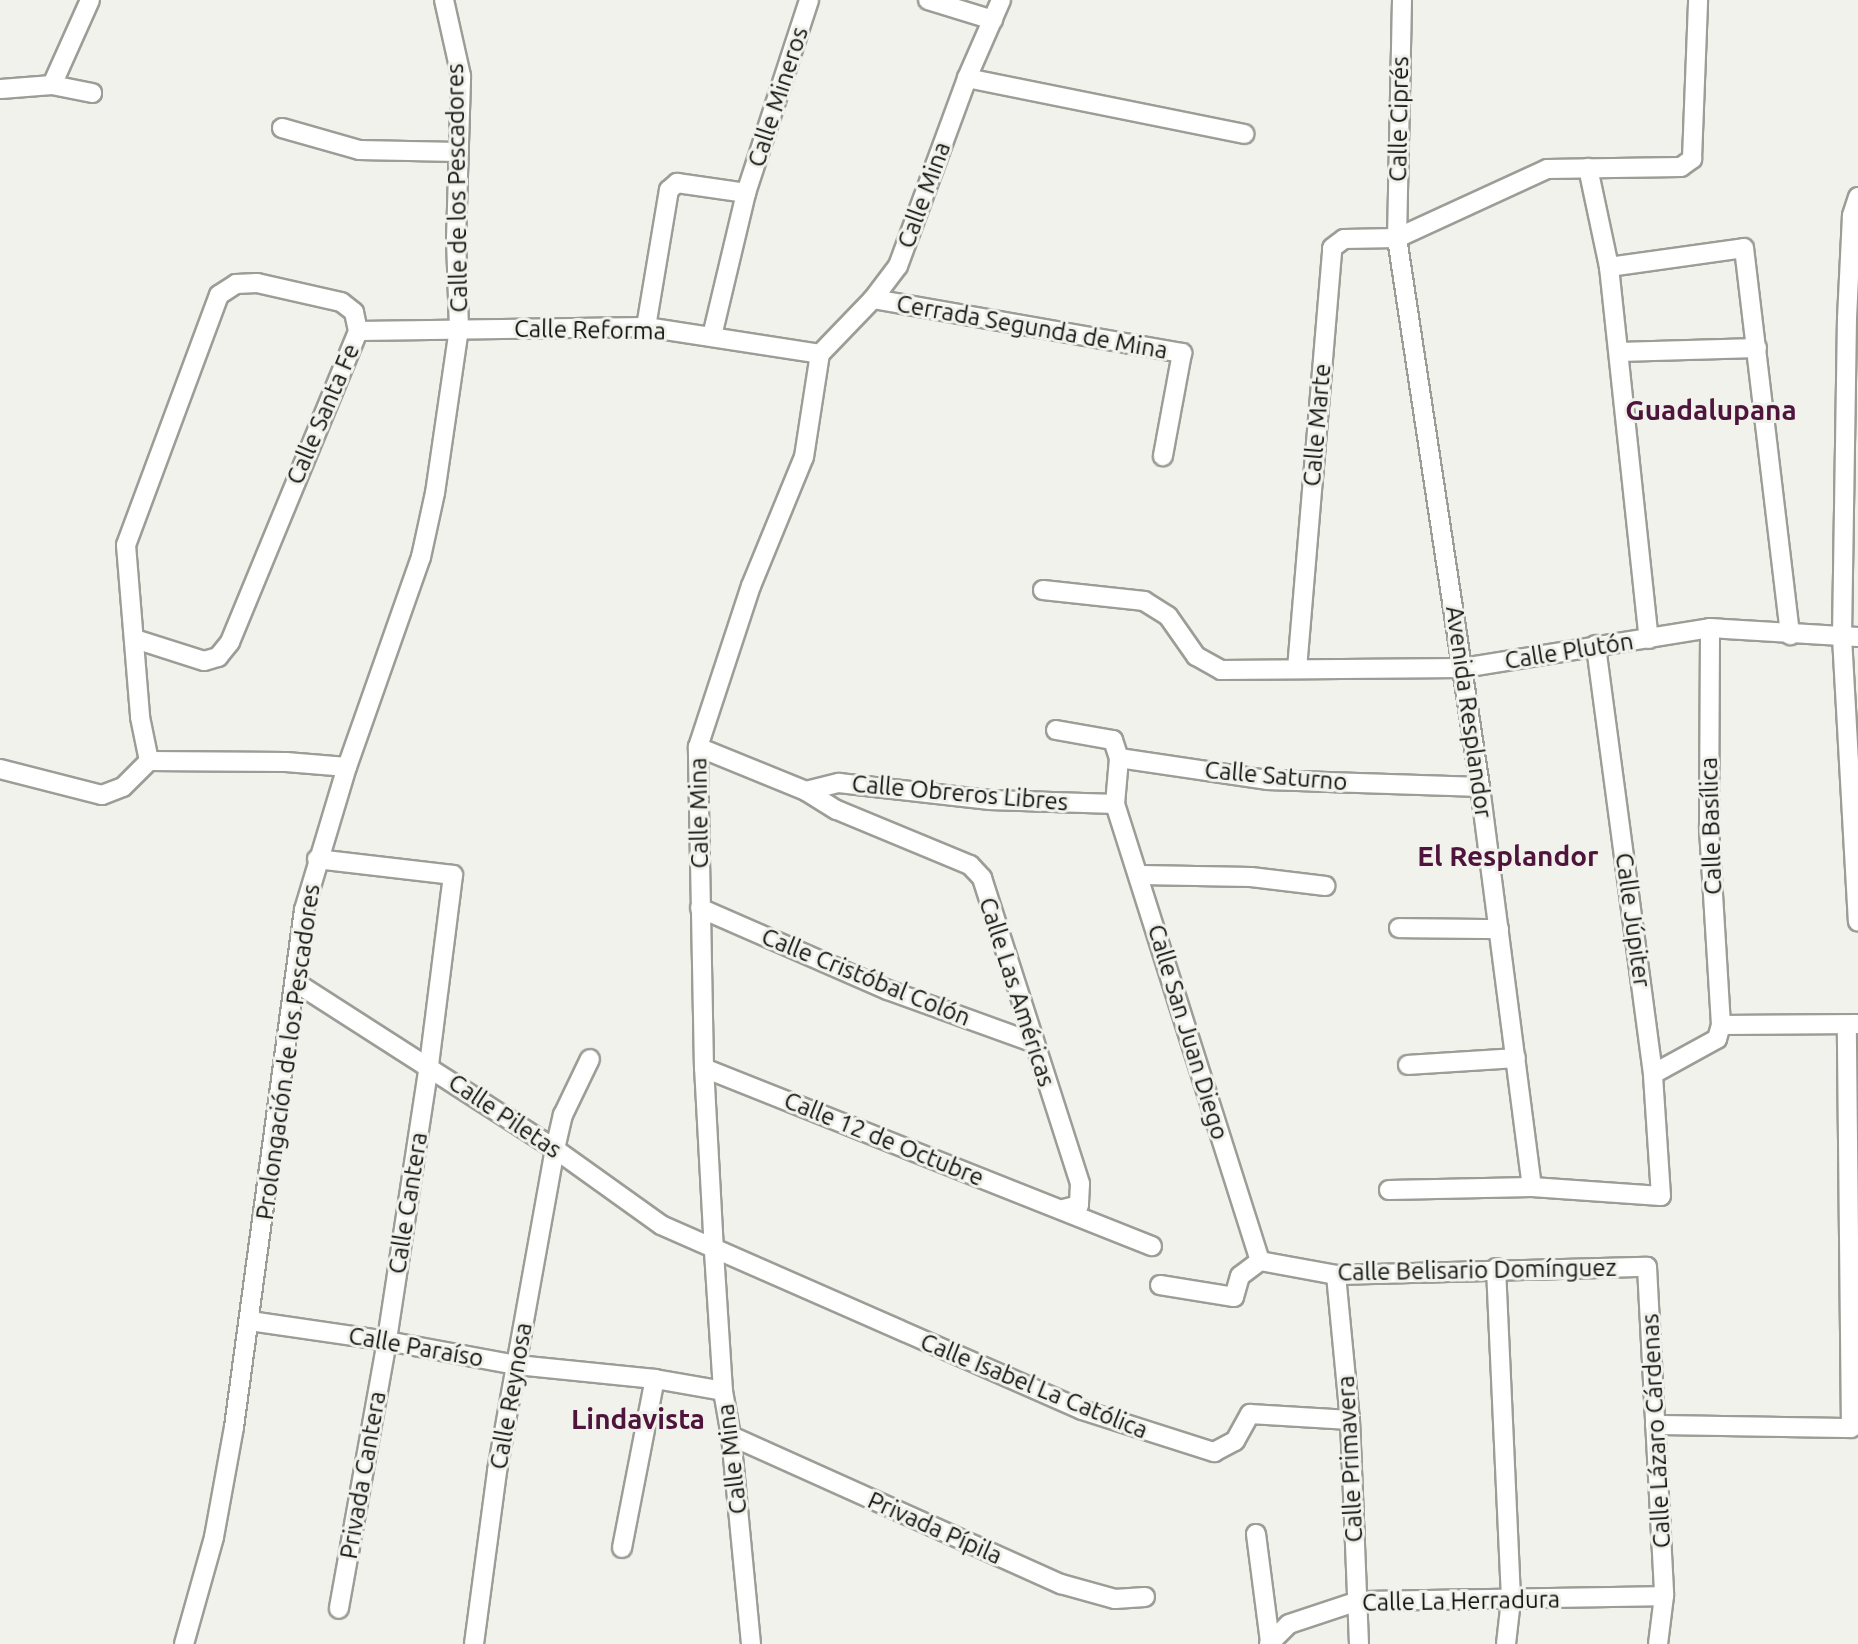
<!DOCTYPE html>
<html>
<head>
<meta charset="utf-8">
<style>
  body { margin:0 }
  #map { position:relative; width:1858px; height:1644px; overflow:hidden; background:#f2f2ec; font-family:Ubuntu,sans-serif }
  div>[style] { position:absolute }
  .roads { filter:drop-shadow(2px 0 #9d9d97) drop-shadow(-2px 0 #9d9d97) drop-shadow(0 2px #9d9d97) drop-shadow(0 -2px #9d9d97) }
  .minor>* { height:18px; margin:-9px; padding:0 9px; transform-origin:9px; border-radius:9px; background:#fff }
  span { translate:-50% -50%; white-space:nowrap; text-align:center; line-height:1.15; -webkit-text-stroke:6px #f2f2ec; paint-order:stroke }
  .street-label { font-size:24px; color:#131311 }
  .quarter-label { font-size:28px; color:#4f143c; font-weight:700 }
</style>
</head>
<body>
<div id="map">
  <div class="roads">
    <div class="minor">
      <i style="left:928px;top:0;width:68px;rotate:17.1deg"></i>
      <i style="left:1402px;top:0;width:238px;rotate:91.2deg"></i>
      <i style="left:1397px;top:238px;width:555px;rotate:81.4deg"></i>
      <i style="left:1480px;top:787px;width:403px;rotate:82.6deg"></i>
      <i style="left:967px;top:78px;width:283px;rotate:11.4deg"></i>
      <i style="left:52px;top:85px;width:93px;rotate:-65.9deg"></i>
      <i style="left:1px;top:89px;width:51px;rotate:-4.5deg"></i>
      <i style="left:52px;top:85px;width:41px;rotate:11.3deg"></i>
      <i style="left:282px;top:128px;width:80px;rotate:15.9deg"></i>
      <i style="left:359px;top:150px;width:100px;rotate:1.1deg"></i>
      <i style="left:1588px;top:168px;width:101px;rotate:78deg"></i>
      <i style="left:1609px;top:267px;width:374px;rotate:83.9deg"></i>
      <i style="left:1858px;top:197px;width:20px;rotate:108deg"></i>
      <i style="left:1852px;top:216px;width:102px;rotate:92.8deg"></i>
      <i style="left:1847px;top:318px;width:319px;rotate:90.9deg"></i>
      <i style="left:1842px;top:637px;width:285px;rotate:86.8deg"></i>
      <i style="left:1609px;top:267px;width:136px;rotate:-8deg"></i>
      <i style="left:1744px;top:248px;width:390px;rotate:83.2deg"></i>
      <i style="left:873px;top:299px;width:314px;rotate:9.9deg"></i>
      <i style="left:1182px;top:353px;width:105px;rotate:100.5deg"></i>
      <i style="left:646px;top:327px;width:139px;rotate:-80.5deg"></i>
      <i style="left:669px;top:190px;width:11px;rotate:-41deg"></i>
      <i style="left:677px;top:183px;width:70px;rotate:8.2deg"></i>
      <i style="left:358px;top:331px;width:288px;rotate:-0.8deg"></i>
      <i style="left:646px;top:327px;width:176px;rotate:8.8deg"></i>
      <i style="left:712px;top:336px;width:147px;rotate:-76.6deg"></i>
      <i style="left:746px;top:193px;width:203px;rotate:-71.9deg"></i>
      <i style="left:1619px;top:352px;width:138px;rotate:-1.7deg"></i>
      <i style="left:1043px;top:590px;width:102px;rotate:6.2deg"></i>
      <i style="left:1144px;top:601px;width:28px;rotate:32deg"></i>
      <i style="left:1168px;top:616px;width:49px;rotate:55deg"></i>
      <i style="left:1196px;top:656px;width:29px;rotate:29deg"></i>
      <i style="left:1221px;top:670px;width:242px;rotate:-0.5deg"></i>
      <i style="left:1463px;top:668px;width:250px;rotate:-9.2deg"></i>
      <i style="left:1710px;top:628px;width:148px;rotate:3.5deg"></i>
      <i style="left:135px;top:639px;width:72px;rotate:17.7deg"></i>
      <i style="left:204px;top:661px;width:15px;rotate:-16deg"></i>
      <i style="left:218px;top:657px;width:19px;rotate:-51deg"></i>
      <i style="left:230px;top:642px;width:336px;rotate:-67.6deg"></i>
      <i style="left:358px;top:331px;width:19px;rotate:-102deg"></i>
      <i style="left:354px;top:312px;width:16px;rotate:-142deg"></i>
      <i style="left:341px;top:302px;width:86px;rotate:-167.3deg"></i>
      <i style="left:257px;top:283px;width:21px;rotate:177deg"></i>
      <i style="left:236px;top:284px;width:20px;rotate:147deg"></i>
      <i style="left:219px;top:295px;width:267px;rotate:110.4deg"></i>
      <i style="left:126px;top:545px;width:173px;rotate:85.3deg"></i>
      <i style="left:140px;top:717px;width:45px;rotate:78.4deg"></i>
      <i style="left:1297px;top:669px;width:422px;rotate:-85.2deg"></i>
      <i style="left:1332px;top:248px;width:15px;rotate:-37deg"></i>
      <i style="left:1344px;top:239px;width:53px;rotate:-1.1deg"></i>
      <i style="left:1397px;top:238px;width:165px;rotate:-24.7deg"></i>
      <i style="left:1547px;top:169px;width:134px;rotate:-0.9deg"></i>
      <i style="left:1681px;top:167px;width:14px;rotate:-36deg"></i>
      <i style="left:1692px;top:159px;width:159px;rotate:-87.8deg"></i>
      <i style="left:1056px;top:730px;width:58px;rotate:10deg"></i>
      <i style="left:1113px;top:740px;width:19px;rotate:72deg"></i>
      <i style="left:698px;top:747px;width:117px;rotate:22.2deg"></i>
      <i style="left:806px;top:791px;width:36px;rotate:32deg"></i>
      <i style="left:837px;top:810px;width:144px;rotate:22.5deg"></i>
      <i style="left:970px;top:865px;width:18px;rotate:47deg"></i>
      <i style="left:982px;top:878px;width:321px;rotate:72.2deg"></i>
      <i style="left:1080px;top:1184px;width:21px;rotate:93deg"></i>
      <i style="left:1079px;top:1205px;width:16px;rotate:166deg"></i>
      <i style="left:0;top:769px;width:105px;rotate:14.3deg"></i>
      <i style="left:102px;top:795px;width:22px;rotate:-21deg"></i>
      <i style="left:123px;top:787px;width:37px;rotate:-45deg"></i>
      <i style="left:149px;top:761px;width:137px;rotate:0.4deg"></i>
      <i style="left:286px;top:762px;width:61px;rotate:4.7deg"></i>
      <i style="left:806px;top:791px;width:34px;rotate:-14deg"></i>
      <i style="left:839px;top:783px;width:152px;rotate:6.4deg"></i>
      <i style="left:990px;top:800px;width:125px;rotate:1.8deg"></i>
      <i style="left:317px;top:859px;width:137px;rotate:6.7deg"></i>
      <i style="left:453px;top:875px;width:192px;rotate:97.2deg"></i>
      <i style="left:429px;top:1065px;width:279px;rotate:98.7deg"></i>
      <i style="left:387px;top:1341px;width:272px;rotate:100.2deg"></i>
      <i style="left:1140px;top:875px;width:111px;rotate:1deg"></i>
      <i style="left:1251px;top:877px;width:75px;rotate:6.9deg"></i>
      <i style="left:700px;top:908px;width:205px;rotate:23.6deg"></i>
      <i style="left:888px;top:990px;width:153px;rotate:19.9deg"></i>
      <i style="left:1399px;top:928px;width:100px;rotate:0.6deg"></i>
      <i style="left:295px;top:982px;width:309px;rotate:32.7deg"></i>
      <i style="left:555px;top:1149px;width:130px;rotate:35.6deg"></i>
      <i style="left:661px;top:1225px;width:460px;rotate:23.7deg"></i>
      <i style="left:1082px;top:1410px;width:139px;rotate:17.7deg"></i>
      <i style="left:1214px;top:1452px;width:24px;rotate:-28deg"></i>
      <i style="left:1235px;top:1441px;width:31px;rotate:-61deg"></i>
      <i style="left:1250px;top:1414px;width:100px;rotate:3.4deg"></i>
      <i style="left:1721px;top:1025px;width:137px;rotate:-0.4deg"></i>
      <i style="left:1408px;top:1065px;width:108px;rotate:-3.7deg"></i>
      <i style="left:704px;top:1068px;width:482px;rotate:21.7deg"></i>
      <i style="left:1653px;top:1074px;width:73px;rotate:-28.7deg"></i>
      <i style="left:1717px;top:1039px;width:15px;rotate:-74deg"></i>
      <i style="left:1721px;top:1025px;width:199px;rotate:-93.5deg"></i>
      <i style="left:1709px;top:826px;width:198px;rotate:-89.7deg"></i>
      <i style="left:1389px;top:1190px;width:143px;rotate:-1.2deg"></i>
      <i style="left:1532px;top:1187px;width:129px;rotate:4deg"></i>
      <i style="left:1661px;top:1196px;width:122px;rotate:-93.8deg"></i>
      <i style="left:1653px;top:1074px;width:433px;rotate:-97.6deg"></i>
      <i style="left:1260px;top:1261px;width:479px;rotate:-107.6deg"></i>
      <i style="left:1115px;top:804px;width:46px;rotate:-85deg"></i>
      <i style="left:1119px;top:758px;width:151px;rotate:8.4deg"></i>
      <i style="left:1268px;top:780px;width:212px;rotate:1.9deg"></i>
      <i style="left:1260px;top:1261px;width:77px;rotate:10.4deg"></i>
      <i style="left:1336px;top:1275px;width:311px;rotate:-1.5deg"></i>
      <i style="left:1647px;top:1267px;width:329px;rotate:87deg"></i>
      <i style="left:1664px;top:1596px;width:48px;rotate:97.1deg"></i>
      <i style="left:1496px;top:1268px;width:332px;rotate:87.4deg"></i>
      <i style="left:1511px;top:1600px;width:44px;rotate:96.5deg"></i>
      <i style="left:1336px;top:1275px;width:146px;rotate:84.5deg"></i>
      <i style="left:1350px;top:1420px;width:224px;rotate:87.7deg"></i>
      <i style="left:1160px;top:1285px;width:75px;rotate:9.2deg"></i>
      <i style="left:1234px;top:1297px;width:22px;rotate:-74deg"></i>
      <i style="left:1240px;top:1276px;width:25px;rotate:-37deg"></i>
      <i style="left:250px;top:1321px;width:138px;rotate:8.3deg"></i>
      <i style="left:387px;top:1341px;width:132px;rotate:10.5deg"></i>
      <i style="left:517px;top:1365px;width:139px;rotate:5.8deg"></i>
      <i style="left:655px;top:1379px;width:69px;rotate:10deg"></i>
      <i style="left:1655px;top:1425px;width:196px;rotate:0.9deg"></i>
      <i style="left:1851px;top:1428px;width:403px;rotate:-90.6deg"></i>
      <i style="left:731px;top:1436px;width:362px;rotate:24.2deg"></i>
      <i style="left:1061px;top:1584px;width:56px;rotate:15.5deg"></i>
      <i style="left:1115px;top:1599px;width:30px;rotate:-4deg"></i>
      <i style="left:1256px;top:1534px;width:109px;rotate:82.6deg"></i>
      <i style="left:622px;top:1548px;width:172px;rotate:-79deg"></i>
      <i style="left:184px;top:1644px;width:111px;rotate:-74.3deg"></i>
      <i style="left:214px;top:1537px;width:112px;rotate:-79.7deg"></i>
      <i style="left:234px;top:1427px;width:522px;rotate:-82.29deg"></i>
      <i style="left:304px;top:910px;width:149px;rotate:-73.3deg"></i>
      <i style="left:347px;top:767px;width:223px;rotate:-70.6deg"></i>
      <i style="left:421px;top:557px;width:66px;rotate:-77.7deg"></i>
      <i style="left:435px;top:493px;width:166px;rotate:-81.7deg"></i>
      <i style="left:459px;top:329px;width:90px;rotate:-91.9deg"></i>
      <i style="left:456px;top:239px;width:163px;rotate:-88.2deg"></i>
      <i style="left:461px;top:76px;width:78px;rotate:-102.6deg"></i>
      <i style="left:474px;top:1644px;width:175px;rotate:-82.4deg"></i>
      <i style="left:497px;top:1471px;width:327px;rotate:-79.8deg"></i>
      <i style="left:555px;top:1149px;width:35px;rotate:-77deg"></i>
      <i style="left:563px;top:1115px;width:62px;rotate:-64.3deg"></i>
      <i style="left:751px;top:1644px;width:209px;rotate:-95.5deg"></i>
      <i style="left:731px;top:1436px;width:46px;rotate:-100.1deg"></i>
      <i style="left:723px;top:1391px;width:140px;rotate:-93.7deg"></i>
      <i style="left:714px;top:1251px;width:183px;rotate:-93.1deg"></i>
      <i style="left:704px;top:1068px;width:321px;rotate:-91.1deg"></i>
      <i style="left:698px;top:747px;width:169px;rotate:-71.8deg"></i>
      <i style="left:751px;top:586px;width:139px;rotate:-67.7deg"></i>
      <i style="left:804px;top:457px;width:104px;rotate:-81.2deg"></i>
      <i style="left:820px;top:354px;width:76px;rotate:-46.1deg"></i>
      <i style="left:873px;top:299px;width:41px;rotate:-52.9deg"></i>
      <i style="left:898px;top:266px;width:200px;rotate:-69.8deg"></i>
      <i style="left:967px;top:78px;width:85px;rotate:-66.4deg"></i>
      <i style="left:1269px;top:1644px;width:28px;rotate:-45deg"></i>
      <i style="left:1289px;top:1624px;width:73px;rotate:-18.4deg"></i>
      <i style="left:1358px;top:1601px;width:306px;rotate:-0.9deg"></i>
    </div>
  </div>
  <div class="street-label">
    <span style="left:778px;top:97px;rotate:-72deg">Calle Mineros</span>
    <span style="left:1399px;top:119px;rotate:-89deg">Calle Ciprés</span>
    <span style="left:457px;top:188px;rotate:-91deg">Calle de los Pescadores</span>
    <span style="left:924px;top:195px;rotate:-70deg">Calle Mina</span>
    <span style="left:1032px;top:327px;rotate:10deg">Cerrada Segunda de Mina</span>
    <span style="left:590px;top:330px;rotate:1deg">Calle Reforma</span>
    <span style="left:323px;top:414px;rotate:-67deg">Calle Santa Fe</span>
    <span style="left:1317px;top:425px;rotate:-85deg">Calle Marte</span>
    <span style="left:1569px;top:651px;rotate:-9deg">Calle Plutón</span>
    <span style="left:1469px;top:712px;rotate:82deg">Avenida Resplandor</span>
    <span style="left:1276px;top:776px;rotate:5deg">Calle Saturno</span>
    <span style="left:960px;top:793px;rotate:5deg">Calle Obreros Libres</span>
    <span style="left:699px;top:813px;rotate:-91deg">Calle Mina</span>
    <span style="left:1711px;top:826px;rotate:-92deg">Calle Basílica</span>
    <span style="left:1633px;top:920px;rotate:82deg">Calle Júpiter</span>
    <span style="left:866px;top:977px;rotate:22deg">Calle Cristóbal Colón</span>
    <span style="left:1017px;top:992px;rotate:72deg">Calle Las Américas</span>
    <span style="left:1188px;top:1032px;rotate:73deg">Calle San Juan Diego</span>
    <span style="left:288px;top:1052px;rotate:-82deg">Prolongación de los Pescadores</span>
    <span style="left:505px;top:1116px;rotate:34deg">Calle Piletas</span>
    <span style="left:884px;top:1139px;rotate:22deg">Calle 12 de Octubre</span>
    <span style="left:408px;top:1203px;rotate:-81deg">Calle Cantera</span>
    <span style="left:1477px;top:1270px;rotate:-1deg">Calle Belisario Domínguez</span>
    <span style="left:416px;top:1347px;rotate:10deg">Calle Paraíso</span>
    <span style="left:1034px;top:1386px;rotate:22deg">Calle Isabel La Católica</span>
    <span style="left:511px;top:1396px;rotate:-80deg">Calle Reynosa</span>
    <span style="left:1656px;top:1431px;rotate:-93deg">Calle Lázaro Cárdenas</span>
    <span style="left:732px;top:1459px;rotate:-97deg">Calle Mina</span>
    <span style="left:1350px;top:1459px;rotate:-93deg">Calle Primavera</span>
    <span style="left:363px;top:1475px;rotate:-80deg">Privada Cantera</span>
    <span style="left:935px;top:1528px;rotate:24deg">Privada Pípila</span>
    <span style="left:1461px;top:1601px;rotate:-1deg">Calle La Herradura</span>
  </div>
  <div class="quarter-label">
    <span style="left:1711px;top:410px">Guadalupana</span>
    <span style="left:1508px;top:856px">El Resplandor</span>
    <span style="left:638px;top:1419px">Lindavista</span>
  </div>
</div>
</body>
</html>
